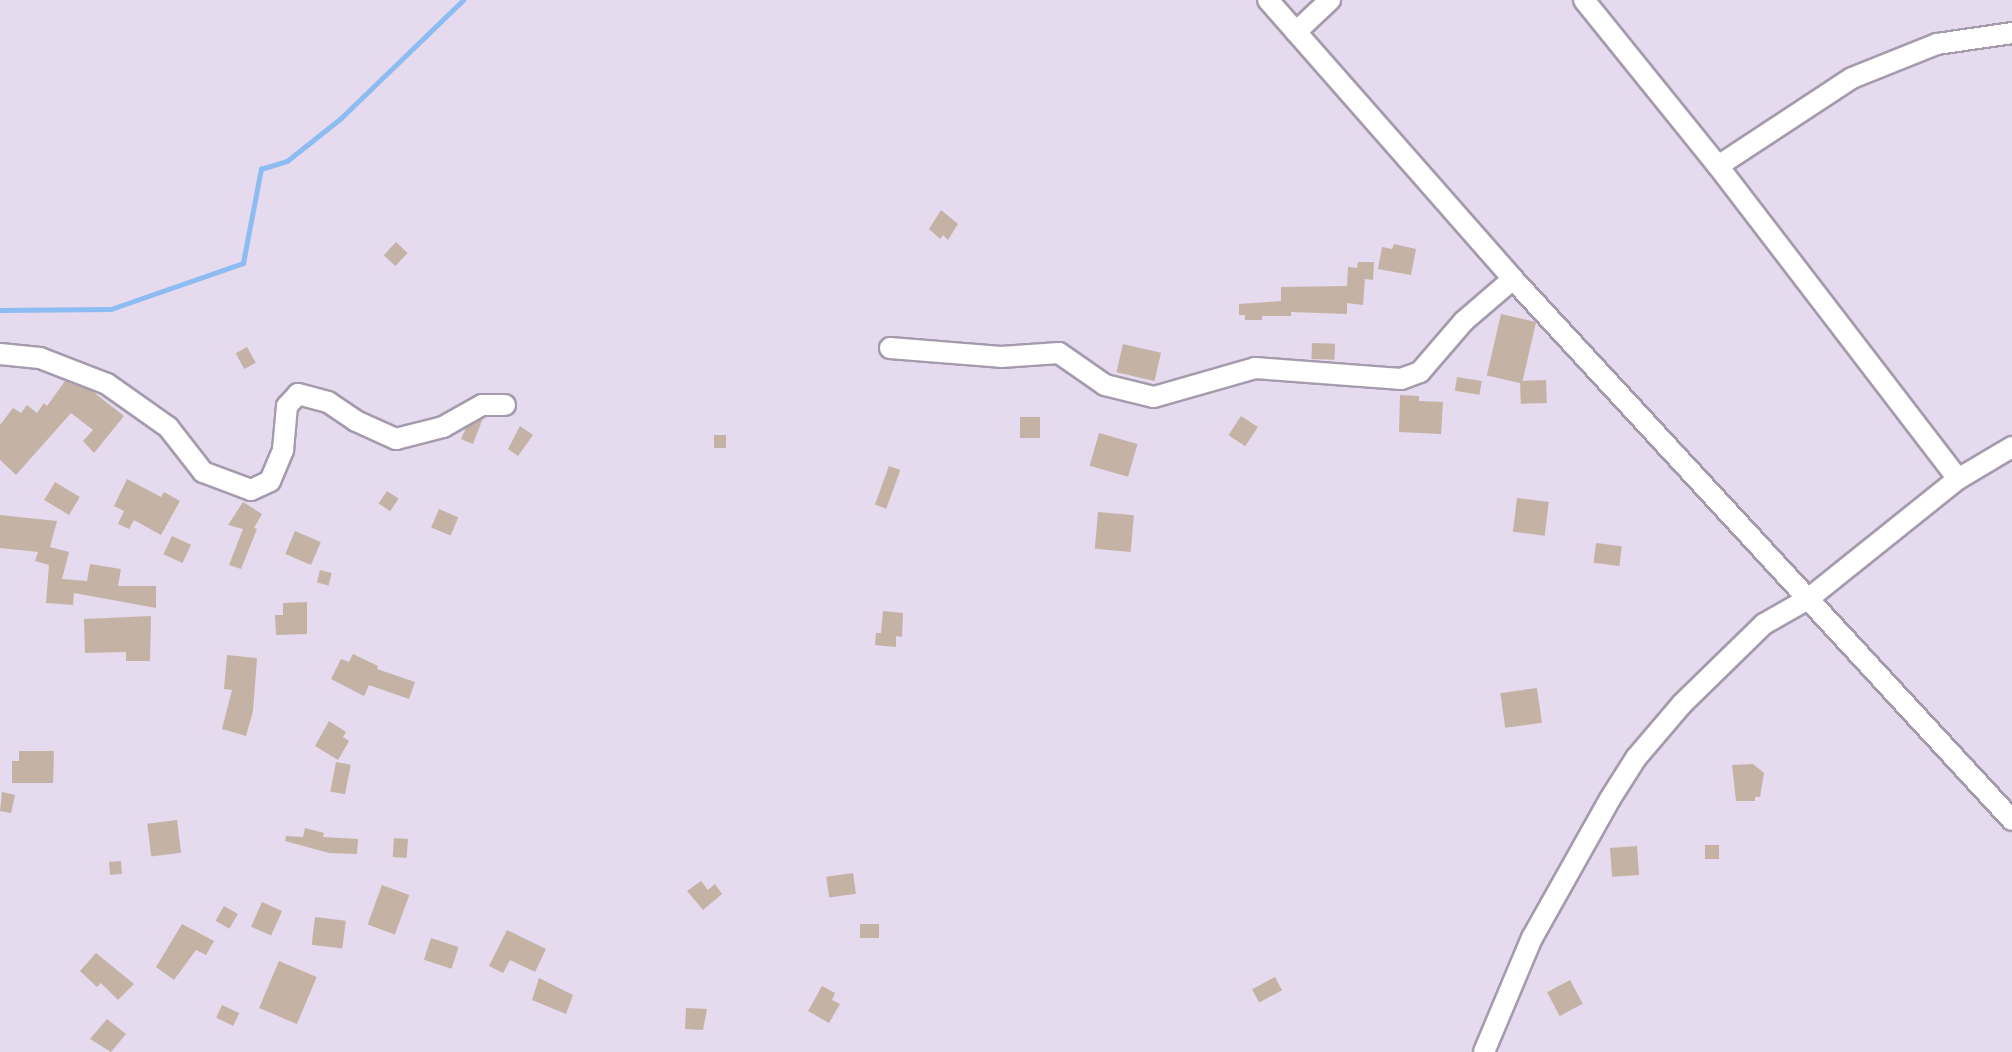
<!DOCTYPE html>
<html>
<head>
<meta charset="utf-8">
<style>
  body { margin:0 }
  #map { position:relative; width:2012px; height:1052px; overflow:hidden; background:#e5daee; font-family:"Fira Sans",sans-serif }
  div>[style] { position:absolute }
  .stream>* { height:4.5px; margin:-2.25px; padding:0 2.25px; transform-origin:2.25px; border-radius:2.25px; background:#8cbcf2 }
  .building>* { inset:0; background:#c4b3a4; transform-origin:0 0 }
  .roads { filter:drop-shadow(2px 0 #a59bad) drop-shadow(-2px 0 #a59bad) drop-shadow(0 2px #a59bad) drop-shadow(0 -2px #a59bad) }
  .minor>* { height:20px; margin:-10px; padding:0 10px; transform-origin:10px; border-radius:10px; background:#fff }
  span { translate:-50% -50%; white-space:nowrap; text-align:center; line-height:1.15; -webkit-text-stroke:5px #e5daee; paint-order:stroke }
</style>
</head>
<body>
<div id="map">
  <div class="stream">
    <i style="left:0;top:310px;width:111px;rotate:-0.5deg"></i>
    <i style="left:111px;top:309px;width:140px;rotate:-19.2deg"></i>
    <i style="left:243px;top:263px;width:96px;rotate:-79.2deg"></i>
    <i style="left:261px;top:169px;width:27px;rotate:-17deg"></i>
    <i style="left:287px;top:161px;width:69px;rotate:-38.5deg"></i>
    <i style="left:341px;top:118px;width:170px;rotate:-44deg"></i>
  </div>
  <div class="building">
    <i style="clip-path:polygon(941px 210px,958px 224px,948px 240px,943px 235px,940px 239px,929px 229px)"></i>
    <i style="left:396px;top:242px;width:16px;height:18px;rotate:43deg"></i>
    <i style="clip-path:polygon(1394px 244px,1416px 249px,1411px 275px,1378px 269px,1382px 247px,1392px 249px)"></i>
    <i style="clip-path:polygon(1358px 262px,1374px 262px,1373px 280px,1365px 279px,1363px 305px,1347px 303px,1347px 314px,1291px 312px,1291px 316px,1262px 316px,1262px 320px,1245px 320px,1245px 315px,1239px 315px,1239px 304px,1281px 301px,1281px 287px,1347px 286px,1348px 267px,1357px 268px)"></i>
    <i style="left:1501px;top:314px;width:36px;height:63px;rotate:13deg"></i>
    <i style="left:1312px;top:343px;width:23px;height:16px;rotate:2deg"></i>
    <i style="left:1123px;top:344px;width:39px;height:29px;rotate:13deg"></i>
    <i style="left:247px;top:347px;width:18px;height:13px;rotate:61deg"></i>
    <i style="left:1457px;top:377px;width:25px;height:14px;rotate:9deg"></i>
    <i style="left:1546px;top:380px;width:23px;height:26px;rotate:88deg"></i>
    <i style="clip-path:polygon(65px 381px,92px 391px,124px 416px,94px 453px,83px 441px,93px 430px,71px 413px,16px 475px,0 460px,0 425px,13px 408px,21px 413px,27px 405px,37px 413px,44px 403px,47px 406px)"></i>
    <i style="clip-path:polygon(1400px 395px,1419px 396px,1419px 401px,1443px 402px,1441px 434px,1399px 432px)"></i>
    <i style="left:1241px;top:416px;width:20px;height:23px;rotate:33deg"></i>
    <i style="left:1040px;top:417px;width:21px;height:20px;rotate:90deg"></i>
    <i style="clip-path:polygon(483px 418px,473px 444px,461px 439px,466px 428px)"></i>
    <i style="clip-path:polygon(520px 426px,533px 435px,518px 456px,508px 449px)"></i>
    <i style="left:1099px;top:433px;width:40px;height:34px;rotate:16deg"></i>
    <i style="left:714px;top:435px;width:12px;height:13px"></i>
    <i style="left:889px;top:466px;width:12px;height:41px;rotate:20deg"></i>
    <i style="clip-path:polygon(127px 479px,161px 497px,164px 492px,180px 501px,161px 535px,134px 520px,129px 529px,118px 524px,124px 511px,114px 506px)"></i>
    <i style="left:55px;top:482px;width:29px;height:21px;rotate:31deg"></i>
    <i style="left:387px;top:491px;width:14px;height:15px;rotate:34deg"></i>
    <i style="left:1517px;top:498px;width:32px;height:34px;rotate:7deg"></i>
    <i style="clip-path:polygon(243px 502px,262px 514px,254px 528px,257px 529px,241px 569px,229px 565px,243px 529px,228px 525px)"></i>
    <i style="left:439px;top:509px;width:21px;height:20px;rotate:23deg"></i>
    <i style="left:1098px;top:512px;width:36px;height:37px;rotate:5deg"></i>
    <i style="clip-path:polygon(0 515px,57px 521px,50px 547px,69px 552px,62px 579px,87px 581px,90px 564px,121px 569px,118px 586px,156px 586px,156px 608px,74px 593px,73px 605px,46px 603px,49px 565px,35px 561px,38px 552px,0 548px)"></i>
    <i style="left:295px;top:531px;width:28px;height:25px;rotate:23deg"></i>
    <i style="left:172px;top:536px;width:21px;height:20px;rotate:25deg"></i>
    <i style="left:1596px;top:543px;width:26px;height:20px;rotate:7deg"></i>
    <i style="left:320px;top:570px;width:12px;height:13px;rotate:14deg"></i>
    <i style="clip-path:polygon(307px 602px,307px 634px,276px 635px,275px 615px,283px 615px,283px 603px)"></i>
    <i style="clip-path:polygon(883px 611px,903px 613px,902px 637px,896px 636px,896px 647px,875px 645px,876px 633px,881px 633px)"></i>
    <i style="clip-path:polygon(151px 616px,150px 661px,126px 661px,126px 652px,85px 653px,84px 619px)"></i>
    <i style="clip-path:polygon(353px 654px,378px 666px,377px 669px,415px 682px,409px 699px,369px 685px,364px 696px,331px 679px,341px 659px,349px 662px)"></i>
    <i style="clip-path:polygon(227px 655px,257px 658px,253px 711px,246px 736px,222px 729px,232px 690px,224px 689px)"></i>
    <i style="left:1537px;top:688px;width:35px;height:37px;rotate:82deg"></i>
    <i style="clip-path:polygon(329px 721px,346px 732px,343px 737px,349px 741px,338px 760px,315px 746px)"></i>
    <i style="clip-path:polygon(19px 751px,54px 751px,53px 783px,12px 783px,12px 761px,19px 761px)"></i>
    <i style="left:336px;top:762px;width:15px;height:30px;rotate:11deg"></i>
    <i style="clip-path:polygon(1753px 764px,1764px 773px,1760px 797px,1755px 797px,1755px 801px,1736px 801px,1732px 765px)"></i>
    <i style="clip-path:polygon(2px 792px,15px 795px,11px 813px,0 811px)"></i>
    <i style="left:177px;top:820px;width:33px;height:30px;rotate:83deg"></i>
    <i style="clip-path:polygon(305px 828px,324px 833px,323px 837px,358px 839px,357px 854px,329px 853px,285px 841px,286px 836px,303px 837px)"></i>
    <i style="left:394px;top:838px;width:14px;height:19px;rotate:4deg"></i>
    <i style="left:1705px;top:845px;width:14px;height:14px"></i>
    <i style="left:1637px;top:846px;width:29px;height:27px;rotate:86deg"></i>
    <i style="left:121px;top:861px;width:13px;height:12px;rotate:86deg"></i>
    <i style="left:853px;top:873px;width:21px;height:27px;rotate:82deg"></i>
    <i style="clip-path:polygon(701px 881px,708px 890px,715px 884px,722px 894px,703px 910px,687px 891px)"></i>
    <i style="left:382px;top:885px;width:29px;height:42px;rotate:20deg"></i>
    <i style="left:262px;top:902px;width:22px;height:27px;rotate:24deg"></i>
    <i style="left:224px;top:906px;width:16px;height:17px;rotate:30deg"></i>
    <i style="left:315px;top:917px;width:31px;height:28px;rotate:7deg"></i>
    <i style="clip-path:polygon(182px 924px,214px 941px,206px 955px,196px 950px,174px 980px,156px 967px)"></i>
    <i style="left:879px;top:924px;width:14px;height:19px;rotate:90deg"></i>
    <i style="clip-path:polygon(507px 930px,546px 949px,535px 972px,510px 960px,503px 973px,489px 966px)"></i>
    <i style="left:431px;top:938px;width:29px;height:23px;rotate:18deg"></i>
    <i style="clip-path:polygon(96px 953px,134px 984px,118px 1000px,101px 983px,97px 987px,80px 971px)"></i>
    <i style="left:279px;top:961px;width:41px;height:51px;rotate:23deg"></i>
    <i style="left:1275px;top:977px;width:15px;height:26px;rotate:62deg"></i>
    <i style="clip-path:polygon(539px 978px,573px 995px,566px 1014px,532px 1000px)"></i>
    <i style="left:1570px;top:980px;width:27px;height:26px;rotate:62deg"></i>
    <i style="clip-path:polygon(822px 986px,835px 993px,832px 1000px,840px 1004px,829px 1023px,808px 1011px)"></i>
    <i style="left:222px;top:1005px;width:19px;height:14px;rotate:25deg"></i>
    <i style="clip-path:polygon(686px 1008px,707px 1009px,703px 1030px,685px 1029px)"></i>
    <i style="clip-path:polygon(107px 1019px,126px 1034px,111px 1052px,90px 1039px)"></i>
  </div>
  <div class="roads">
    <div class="minor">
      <i style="left:1268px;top:0;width:371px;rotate:48.7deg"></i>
      <i style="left:1513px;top:279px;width:736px;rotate:47.31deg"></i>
      <i style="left:1584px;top:0;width:213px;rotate:51.1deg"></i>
      <i style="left:1718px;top:166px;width:394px;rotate:52.5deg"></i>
      <i style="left:1296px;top:32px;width:47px;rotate:-43.3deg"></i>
      <i style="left:1718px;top:166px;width:160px;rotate:-33.3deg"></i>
      <i style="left:1852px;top:78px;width:92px;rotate:-21.8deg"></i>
      <i style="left:1937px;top:44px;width:76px;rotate:-8.3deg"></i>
      <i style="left:890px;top:348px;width:111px;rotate:4.6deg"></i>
      <i style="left:1001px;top:357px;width:58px;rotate:-3.9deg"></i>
      <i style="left:1059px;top:353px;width:56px;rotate:34.8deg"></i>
      <i style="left:1105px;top:385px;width:50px;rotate:13.8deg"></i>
      <i style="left:1154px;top:397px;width:105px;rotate:-16deg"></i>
      <i style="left:1255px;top:368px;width:146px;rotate:4.3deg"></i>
      <i style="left:1401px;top:379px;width:20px;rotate:-20deg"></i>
      <i style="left:1420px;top:372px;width:67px;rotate:-49.2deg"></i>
      <i style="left:1464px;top:321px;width:65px;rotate:-40.6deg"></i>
      <i style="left:0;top:354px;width:40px;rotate:5.7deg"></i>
      <i style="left:40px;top:358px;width:72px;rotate:21.2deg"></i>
      <i style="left:107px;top:384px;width:75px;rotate:35.2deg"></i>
      <i style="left:168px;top:427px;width:57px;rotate:52.1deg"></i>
      <i style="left:203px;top:472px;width:51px;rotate:20.6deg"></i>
      <i style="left:251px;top:490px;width:21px;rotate:-25deg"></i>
      <i style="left:270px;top:481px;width:34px;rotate:-67deg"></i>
      <i style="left:283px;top:450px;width:44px;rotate:-84.8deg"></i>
      <i style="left:287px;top:406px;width:16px;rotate:-47deg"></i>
      <i style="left:298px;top:394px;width:31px;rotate:15deg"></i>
      <i style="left:328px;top:402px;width:34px;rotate:34deg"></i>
      <i style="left:356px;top:421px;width:44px;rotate:24.2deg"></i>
      <i style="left:396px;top:439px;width:49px;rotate:-14.3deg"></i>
      <i style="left:443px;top:427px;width:45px;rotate:-29.4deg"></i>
      <i style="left:482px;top:405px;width:23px"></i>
      <i style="left:1484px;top:1052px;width:124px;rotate:-67.2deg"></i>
      <i style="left:1532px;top:938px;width:159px;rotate:-60.7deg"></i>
      <i style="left:1610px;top:799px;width:49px;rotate:-57.6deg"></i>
      <i style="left:1636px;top:758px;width:71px;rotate:-49.6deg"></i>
      <i style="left:1682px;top:704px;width:115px;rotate:-44.3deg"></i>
      <i style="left:1764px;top:624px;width:51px;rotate:-29.6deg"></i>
      <i style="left:1808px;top:599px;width:192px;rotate:-38.7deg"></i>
      <i style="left:1958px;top:479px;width:63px;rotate:-30.7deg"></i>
    </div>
  </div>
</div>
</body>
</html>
